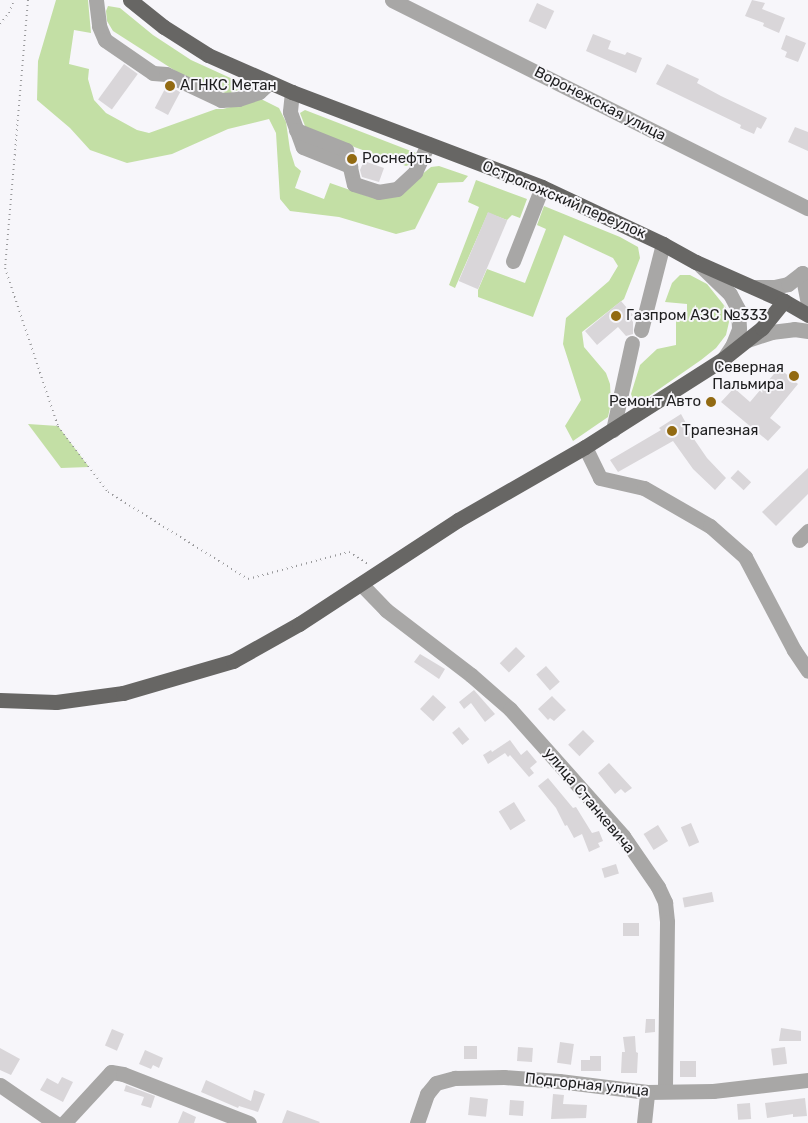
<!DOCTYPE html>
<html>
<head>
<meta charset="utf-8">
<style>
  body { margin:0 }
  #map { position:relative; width:808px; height:1123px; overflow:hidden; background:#f7f6fa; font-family:Rubik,sans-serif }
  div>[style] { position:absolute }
  .green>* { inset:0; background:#c3dfa5 }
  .building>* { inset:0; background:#d9d6d9; transform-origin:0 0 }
  .path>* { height:2px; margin-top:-1px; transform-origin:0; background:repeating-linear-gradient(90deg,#9a9a9c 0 1px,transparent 0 5px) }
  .minor>* { height:15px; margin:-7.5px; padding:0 7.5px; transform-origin:7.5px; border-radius:7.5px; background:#a8a7a6 }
  .major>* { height:15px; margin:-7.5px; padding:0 7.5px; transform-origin:7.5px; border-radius:7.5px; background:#676664 }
  .dots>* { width:14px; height:14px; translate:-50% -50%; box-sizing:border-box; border:2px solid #f7f6fa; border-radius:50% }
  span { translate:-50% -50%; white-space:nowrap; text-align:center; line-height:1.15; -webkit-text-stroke:4px #f7f6fa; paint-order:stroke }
  .poi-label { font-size:15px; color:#1e1e1f }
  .left { translate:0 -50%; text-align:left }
  .right { translate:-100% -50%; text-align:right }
  .street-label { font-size:15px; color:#1e1e1f }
</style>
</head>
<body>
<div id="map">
  <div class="green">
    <i style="clip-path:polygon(56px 0,88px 0,91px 33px,74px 30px,69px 64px,89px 69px,88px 79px,94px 100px,106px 113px,137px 130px,149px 133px,216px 109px,223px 109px,261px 99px,279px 108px,286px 122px,290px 150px,295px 166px,301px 171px,295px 188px,324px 199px,330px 183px,370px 197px,410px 184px,431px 167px,439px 166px,468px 176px,463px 182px,438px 183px,415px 229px,396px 234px,339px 217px,290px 211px,280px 199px,276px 133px,269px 119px,228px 129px,172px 154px,127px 163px,90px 150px,70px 128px,37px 100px,38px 61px)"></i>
    <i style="clip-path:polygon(108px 6px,120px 8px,153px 35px,191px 60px,248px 86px,228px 94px,188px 79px,113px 31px,107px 21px,106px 11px)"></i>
    <i style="clip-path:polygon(305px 110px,416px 153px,411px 164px,406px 166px,311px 131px,305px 126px,300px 113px)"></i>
    <i style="clip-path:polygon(476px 180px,527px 199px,520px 218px,512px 215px,507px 220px,488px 213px,455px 288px,449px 285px,479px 207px,468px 202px)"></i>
    <i style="clip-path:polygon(544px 206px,620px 237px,638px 247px,640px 258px,624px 299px,582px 332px,584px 347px,606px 373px,610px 384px,611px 403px,608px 417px,573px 441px,565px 426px,581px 400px,563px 344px,566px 318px,609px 281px,618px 266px,613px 258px,564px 235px,533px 317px,478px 297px,478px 290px,487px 269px,525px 283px,546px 229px,537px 225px)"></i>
    <i style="clip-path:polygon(680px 275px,690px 275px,707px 284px,727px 309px,729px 322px,726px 335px,716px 348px,701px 360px,642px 401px,634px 402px,631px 394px,640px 365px,657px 349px,676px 345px,676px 313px,687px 313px,687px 304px,665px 302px,672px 283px)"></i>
    <i style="clip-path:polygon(28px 424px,58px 426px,89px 467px,61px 468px)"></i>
  </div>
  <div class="building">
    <i style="clip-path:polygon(752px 0,765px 3px,762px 9px,785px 18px,779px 33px,763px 26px,764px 23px,745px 16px)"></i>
    <i style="left:537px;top:3px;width:19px;height:20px;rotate:25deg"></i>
    <i style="clip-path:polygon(593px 34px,611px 41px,608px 49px,625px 55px,627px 52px,642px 58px,636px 73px,586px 51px)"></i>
    <i style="clip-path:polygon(786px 35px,806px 43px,798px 62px,785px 57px,787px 52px,781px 49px)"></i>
    <i style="left:124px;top:64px;width:17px;height:44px;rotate:36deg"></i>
    <i style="clip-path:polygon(667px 64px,699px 79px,697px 83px,721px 96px,767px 118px,761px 129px,757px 127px,754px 134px,740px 128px,741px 125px,656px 84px)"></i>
    <i style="left:167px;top:85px;width:15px;height:26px;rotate:28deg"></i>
    <i style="clip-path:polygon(795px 127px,808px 132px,808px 151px,788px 142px)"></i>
    <i style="clip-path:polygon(364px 161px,384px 168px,379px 182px,362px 177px,360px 170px)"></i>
    <i style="left:488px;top:212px;width:21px;height:75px;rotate:23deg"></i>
    <i style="clip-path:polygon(621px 301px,633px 315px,630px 317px,633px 322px,633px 334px,626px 336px,618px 327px,597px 345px,585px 331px)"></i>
    <i style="clip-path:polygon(779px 368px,798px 384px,770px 418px,781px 427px,768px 441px,721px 402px,734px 388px,750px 402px)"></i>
    <i style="clip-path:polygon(681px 414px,687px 425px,685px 426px,707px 458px,726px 478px,715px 490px,693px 469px,673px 441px,618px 472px,610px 460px,661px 430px,659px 428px)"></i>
    <i style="clip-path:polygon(808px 468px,808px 494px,776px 526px,762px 512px)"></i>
    <i style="left:738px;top:470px;width:18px;height:11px;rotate:43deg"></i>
    <i style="left:516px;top:647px;width:13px;height:23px;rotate:45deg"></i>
    <i style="clip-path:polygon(420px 654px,445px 669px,439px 679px,414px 662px)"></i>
    <i style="left:546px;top:666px;width:21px;height:13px;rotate:49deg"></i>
    <i style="clip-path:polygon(474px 690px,495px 714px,485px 722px,471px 703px,464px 709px,459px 702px)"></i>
    <i style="left:433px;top:695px;width:18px;height:19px;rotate:43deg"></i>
    <i style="clip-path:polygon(552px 696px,566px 710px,554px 721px,550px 718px,548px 720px,538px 709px)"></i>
    <i style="left:459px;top:727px;width:16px;height:9px;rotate:50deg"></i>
    <i style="left:583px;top:730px;width:16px;height:21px;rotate:45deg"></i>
    <i style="clip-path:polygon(510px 740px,521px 755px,527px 750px,537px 762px,530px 768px,534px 773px,529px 777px,510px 755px,508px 757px,505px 753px,488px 764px,483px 755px,491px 750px,492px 752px)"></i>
    <i style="clip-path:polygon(609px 763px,632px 788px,625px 793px,621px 789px,615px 794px,598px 773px)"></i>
    <i style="clip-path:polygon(548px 778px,573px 808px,576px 807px,592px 833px,599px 831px,603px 841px,598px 843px,600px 847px,589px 852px,582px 834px,574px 838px,567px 825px,565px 826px,556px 808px,538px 786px)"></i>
    <i style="left:514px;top:802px;width:22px;height:18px;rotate:58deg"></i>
    <i style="left:691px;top:823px;width:21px;height:11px;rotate:67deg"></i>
    <i style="left:658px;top:825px;width:19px;height:17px;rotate:58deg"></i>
    <i style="left:616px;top:864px;width:10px;height:15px;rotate:73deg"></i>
    <i style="left:712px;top:892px;width:10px;height:30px;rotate:79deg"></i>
    <i style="left:623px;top:923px;width:16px;height:13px"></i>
    <i style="clip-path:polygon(646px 1019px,655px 1019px,655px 1032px,645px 1033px)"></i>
    <i style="clip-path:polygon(781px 1028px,801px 1031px,801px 1041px,779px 1041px)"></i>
    <i style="left:112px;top:1029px;width:13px;height:18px;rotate:23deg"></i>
    <i style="clip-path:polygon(635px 1036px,636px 1052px,638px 1053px,637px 1073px,621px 1073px,622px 1052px,625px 1052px,623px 1037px)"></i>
    <i style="left:560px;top:1042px;width:14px;height:21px;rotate:8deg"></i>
    <i style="left:464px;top:1046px;width:13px;height:13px"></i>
    <i style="left:518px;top:1047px;width:15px;height:14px;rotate:4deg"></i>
    <i style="left:785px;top:1047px;width:17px;height:14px;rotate:83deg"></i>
    <i style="clip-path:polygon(0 1048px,20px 1059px,11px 1075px,0 1070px)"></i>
    <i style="clip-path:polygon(145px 1050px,163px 1058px,159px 1068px,153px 1065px,151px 1069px,139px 1064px)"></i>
    <i style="clip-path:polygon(590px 1056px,601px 1056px,601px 1071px,581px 1071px,581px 1060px,590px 1060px)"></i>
    <i style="left:680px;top:1061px;width:16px;height:16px"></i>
    <i style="clip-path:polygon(62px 1077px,73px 1082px,63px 1102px,40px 1090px,47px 1078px,58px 1084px)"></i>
    <i style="clip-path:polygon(206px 1080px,251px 1101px,254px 1090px,265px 1094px,258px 1112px,239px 1106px,238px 1108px,201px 1092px)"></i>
    <i style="clip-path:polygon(126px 1085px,155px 1096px,151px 1108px,141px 1105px,144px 1097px,124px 1091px)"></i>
    <i style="clip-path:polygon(553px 1094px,564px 1095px,563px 1104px,587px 1105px,586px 1118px,551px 1119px)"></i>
    <i style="left:470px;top:1097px;width:18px;height:18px;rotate:6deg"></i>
    <i style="clip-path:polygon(805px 1098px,807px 1116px,793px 1117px,793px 1114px,767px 1118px,765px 1103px)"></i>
    <i style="left:510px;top:1100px;width:14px;height:15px;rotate:4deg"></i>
    <i style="left:750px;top:1103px;width:16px;height:13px;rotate:86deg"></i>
    <i style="clip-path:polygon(287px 1110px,320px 1122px,319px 1123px,282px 1123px)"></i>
    <i style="clip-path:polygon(183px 1111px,196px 1117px,194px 1123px,178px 1123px)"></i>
  </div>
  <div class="path">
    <i style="left:28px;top:0;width:269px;rotate:94.9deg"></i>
    <i style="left:5px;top:268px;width:167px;rotate:71.5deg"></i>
    <i style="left:58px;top:426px;width:83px;rotate:52.9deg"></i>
    <i style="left:108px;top:492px;width:165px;rotate:31.9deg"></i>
    <i style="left:248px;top:579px;width:105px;rotate:-15deg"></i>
    <i style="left:349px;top:552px;width:22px;rotate:32deg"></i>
    <i style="left:0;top:24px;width:14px;rotate:-51deg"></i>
    <i style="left:9px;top:13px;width:14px;rotate:-69deg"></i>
  </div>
  <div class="minor">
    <i style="left:96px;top:0;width:26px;rotate:83deg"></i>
    <i style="left:99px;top:26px;width:15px;rotate:67deg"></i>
    <i style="left:105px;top:40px;width:58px;rotate:34.5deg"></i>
    <i style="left:153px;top:73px;width:13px;rotate:4deg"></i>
    <i style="left:166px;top:74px;width:61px;rotate:25.3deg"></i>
    <i style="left:221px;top:100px;width:17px;rotate:-3deg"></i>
    <i style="left:238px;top:99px;width:22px;rotate:-18deg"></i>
    <i style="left:259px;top:92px;width:13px;rotate:-42deg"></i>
    <i style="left:392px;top:0;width:465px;rotate:26.6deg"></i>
    <i style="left:292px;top:92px;width:20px;rotate:96deg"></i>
    <i style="left:290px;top:112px;width:37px;rotate:70deg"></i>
    <i style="left:303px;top:147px;width:51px;rotate:22deg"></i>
    <i style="left:296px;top:130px;width:54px;rotate:21.8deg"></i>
    <i style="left:346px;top:150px;width:35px;rotate:77deg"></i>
    <i style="left:354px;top:184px;width:25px;rotate:18deg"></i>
    <i style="left:378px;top:192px;width:19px;rotate:-9deg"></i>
    <i style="left:397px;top:189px;width:25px;rotate:-43deg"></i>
    <i style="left:415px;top:172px;width:31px;rotate:-65deg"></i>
    <i style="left:513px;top:261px;width:79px;rotate:-68.6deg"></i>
    <i style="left:701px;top:266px;width:40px;rotate:44deg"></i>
    <i style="left:730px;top:294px;width:17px;rotate:62deg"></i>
    <i style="left:738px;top:309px;width:20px;rotate:87deg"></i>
    <i style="left:739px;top:329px;width:18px;rotate:112deg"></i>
    <i style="left:732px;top:346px;width:14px;rotate:124deg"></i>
    <i style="left:802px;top:273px;width:33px;rotate:79deg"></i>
    <i style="left:754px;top:287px;width:20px"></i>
    <i style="left:774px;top:287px;width:14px;rotate:-12deg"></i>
    <i style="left:788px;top:284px;width:18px;rotate:-38deg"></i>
    <i style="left:641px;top:330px;width:89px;rotate:-75.7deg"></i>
    <i style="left:747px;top:340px;width:25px;rotate:-18deg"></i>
    <i style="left:771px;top:332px;width:23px;rotate:-7deg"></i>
    <i style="left:794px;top:329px;width:14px;rotate:8deg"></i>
    <i style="left:613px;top:430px;width:89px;rotate:-77.7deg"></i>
    <i style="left:585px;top:447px;width:34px;rotate:64deg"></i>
    <i style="left:600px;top:478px;width:45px;rotate:12.8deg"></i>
    <i style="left:644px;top:488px;width:76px;rotate:29.9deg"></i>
    <i style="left:710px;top:526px;width:47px;rotate:41.5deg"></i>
    <i style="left:745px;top:557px;width:105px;rotate:62.2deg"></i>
    <i style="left:794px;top:650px;width:25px;rotate:56deg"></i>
    <i style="left:799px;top:540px;width:13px;rotate:-45deg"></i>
    <i style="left:361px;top:584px;width:36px;rotate:46deg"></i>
    <i style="left:386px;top:610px;width:107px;rotate:37.4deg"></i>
    <i style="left:471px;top:675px;width:52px;rotate:41.1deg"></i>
    <i style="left:510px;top:709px;width:170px;rotate:48.3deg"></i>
    <i style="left:623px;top:836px;width:62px;rotate:55.5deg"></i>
    <i style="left:658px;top:887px;width:17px;rotate:65deg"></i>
    <i style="left:665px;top:902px;width:20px;rotate:84deg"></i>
    <i style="left:667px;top:922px;width:169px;rotate:90.7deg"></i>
    <i style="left:0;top:1085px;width:67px;rotate:34.6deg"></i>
    <i style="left:64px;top:1123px;width:69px;rotate:-47.3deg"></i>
    <i style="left:111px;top:1072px;width:12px;rotate:9deg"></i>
    <i style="left:123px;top:1074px;width:135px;rotate:21.3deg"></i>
    <i style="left:417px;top:1123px;width:31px;rotate:-71deg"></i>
    <i style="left:427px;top:1094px;width:14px;rotate:-51deg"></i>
    <i style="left:436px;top:1083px;width:20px;rotate:-15deg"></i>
    <i style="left:455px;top:1078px;width:49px;rotate:-1.2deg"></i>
    <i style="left:504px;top:1077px;width:55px;rotate:4.2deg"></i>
    <i style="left:559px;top:1081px;width:89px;rotate:7.1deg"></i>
    <i style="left:647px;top:1092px;width:66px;rotate:-0.9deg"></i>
    <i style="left:713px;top:1091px;width:96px;rotate:-6.6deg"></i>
    <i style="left:644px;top:1123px;width:31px;rotate:-84deg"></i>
  </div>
  <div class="major">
    <i style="left:130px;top:0;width:43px;rotate:38.5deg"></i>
    <i style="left:164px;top:27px;width:52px;rotate:32.5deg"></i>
    <i style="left:208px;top:55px;width:92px;rotate:23.8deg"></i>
    <i style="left:292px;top:92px;width:267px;rotate:20.8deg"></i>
    <i style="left:542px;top:187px;width:134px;rotate:25.2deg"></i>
    <i style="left:663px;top:244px;width:38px;rotate:29deg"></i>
    <i style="left:696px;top:262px;width:96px;rotate:23.9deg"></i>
    <i style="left:784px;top:301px;width:28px;rotate:30deg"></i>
    <i style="left:0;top:700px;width:56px;rotate:2deg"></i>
    <i style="left:56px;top:702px;width:68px;rotate:-7.7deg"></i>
    <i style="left:123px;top:693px;width:115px;rotate:-16.2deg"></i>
    <i style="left:233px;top:661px;width:76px;rotate:-29.3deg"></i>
    <i style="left:299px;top:624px;width:190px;rotate:-33.2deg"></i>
    <i style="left:458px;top:520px;width:146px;rotate:-29.9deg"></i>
    <i style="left:585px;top:447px;width:164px;rotate:-32.5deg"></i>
    <i style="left:723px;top:359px;width:50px;rotate:-38.5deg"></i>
    <i style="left:762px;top:328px;width:35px;rotate:-51deg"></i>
  </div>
  <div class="dots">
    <i style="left:170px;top:86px;background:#926a12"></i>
    <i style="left:352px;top:159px;background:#926a12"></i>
    <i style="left:616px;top:316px;background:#926a12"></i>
    <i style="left:794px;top:376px;background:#926a12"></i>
    <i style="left:711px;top:402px;background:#926a12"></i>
    <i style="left:672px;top:431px;background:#926a12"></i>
  </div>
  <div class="poi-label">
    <span class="left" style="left:180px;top:86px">АГНКС Метан</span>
    <span class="left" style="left:362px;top:159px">Роснефть</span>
    <span class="left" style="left:626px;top:316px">Газпром АЗС №333</span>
    <span class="right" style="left:784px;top:376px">Северная<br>Пальмира</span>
    <span class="right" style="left:701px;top:402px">Ремонт Авто</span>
    <span class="left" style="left:682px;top:431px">Трапезная</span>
  </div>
  <div class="street-label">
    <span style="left:600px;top:104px;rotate:27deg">Воронежская улица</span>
    <span style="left:564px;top:200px;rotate:23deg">Острогожский переулок</span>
    <span style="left:589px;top:801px;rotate:50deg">улица Станкевича</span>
    <span style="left:587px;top:1085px;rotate:6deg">Подгорная улица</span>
  </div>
</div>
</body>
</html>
